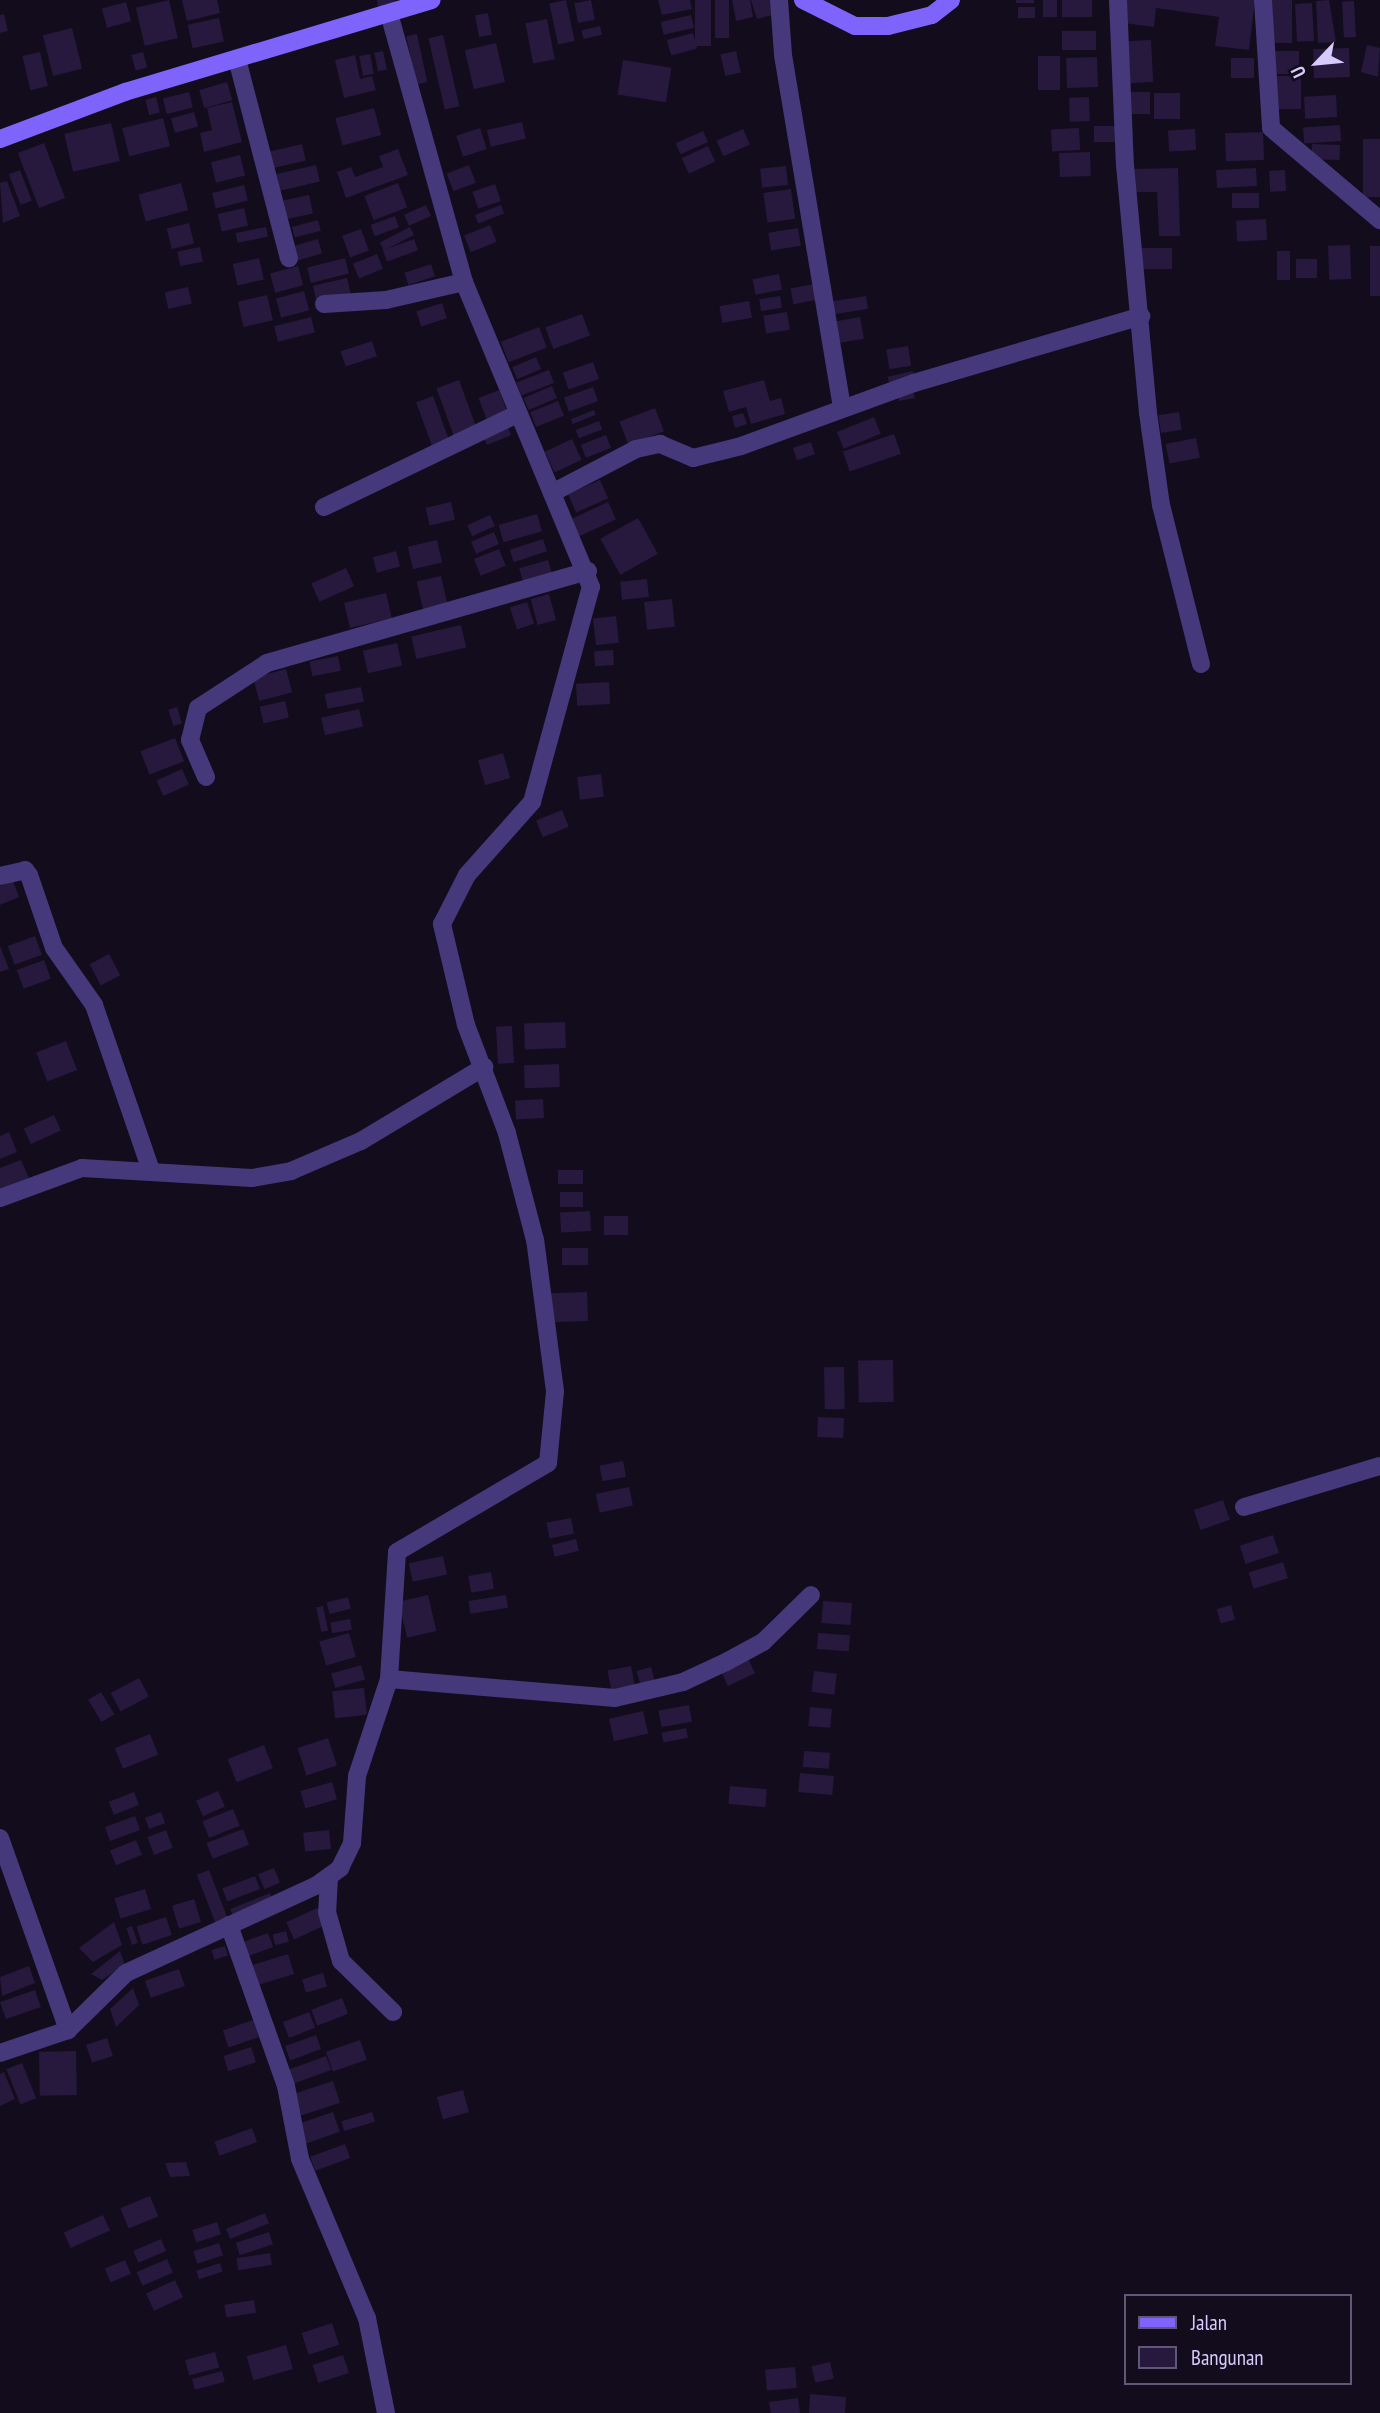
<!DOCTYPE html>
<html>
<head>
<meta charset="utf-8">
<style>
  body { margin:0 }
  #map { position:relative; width:1380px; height:2413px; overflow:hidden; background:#120c1d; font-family:"PT Sans Narrow",sans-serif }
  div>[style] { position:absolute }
  .building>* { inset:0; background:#26193d; transform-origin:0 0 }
  .minor>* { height:18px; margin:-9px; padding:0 9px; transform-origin:9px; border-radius:9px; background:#45387b }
  .secondary>* { height:18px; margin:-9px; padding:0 9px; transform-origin:9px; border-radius:9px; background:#7e64fa }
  span { translate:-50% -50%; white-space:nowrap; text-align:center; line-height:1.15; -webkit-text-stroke:6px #120c1d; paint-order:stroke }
  .legend { position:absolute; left:1124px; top:2294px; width:228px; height:91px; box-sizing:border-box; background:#120c1d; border:2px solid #615877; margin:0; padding:9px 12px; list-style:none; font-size:21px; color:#d7cafd }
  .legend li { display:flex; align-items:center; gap:14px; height:35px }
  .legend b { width:35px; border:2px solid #615877 }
  .north { position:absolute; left:1282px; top:28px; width:70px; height:70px; -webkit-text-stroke:5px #120c1d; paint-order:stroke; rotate:244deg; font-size:19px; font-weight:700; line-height:28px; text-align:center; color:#d7cafd }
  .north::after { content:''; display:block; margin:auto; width:24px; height:32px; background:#d7cafd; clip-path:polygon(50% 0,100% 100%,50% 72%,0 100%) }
</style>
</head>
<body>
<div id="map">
  <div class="building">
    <i style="left:169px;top:0;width:39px;height:34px;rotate:77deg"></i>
    <i style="clip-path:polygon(182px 0,217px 0,220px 13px,187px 21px)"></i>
    <i style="clip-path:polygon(377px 0,395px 0,396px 3px,378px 7px)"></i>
    <i style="left:566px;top:0;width:42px;height:17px;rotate:78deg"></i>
    <i style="left:591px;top:0;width:20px;height:17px;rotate:79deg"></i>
    <i style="clip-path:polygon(658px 0,690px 0,692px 9px,662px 15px)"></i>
    <i style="left:695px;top:0;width:16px;height:46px"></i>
    <i style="left:715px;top:0;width:14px;height:38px"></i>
    <i style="clip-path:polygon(732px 0,750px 0,753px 17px,736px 21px)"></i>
    <i style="clip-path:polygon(751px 0,772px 0,776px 14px,757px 19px)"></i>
    <i style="left:1016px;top:0;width:18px;height:3px"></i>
    <i style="left:1043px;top:0;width:14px;height:17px"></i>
    <i style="left:1062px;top:0;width:30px;height:17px"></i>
    <i style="clip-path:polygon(1127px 0,1255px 0,1249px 50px,1215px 46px,1219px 17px,1156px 8px,1154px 27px,1124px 23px)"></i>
    <i style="left:1271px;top:0;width:21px;height:43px"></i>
    <i style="clip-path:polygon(1329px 0,1336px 42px,1318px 43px,1316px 1px)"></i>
    <i style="left:1354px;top:1px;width:36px;height:12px;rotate:87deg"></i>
    <i style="left:126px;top:2px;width:20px;height:25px;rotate:75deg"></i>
    <i style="left:1312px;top:3px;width:38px;height:17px;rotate:87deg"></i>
    <i style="left:1018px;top:7px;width:17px;height:11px"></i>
    <i style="left:488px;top:13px;width:22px;height:13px;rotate:80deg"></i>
    <i style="clip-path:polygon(4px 14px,8px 31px,0 33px,0 15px)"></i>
    <i style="left:691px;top:15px;width:13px;height:31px;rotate:77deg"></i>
    <i style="left:219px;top:18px;width:24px;height:32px;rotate:78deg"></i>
    <i style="left:547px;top:19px;width:41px;height:22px;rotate:79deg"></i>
    <i style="left:600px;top:26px;width:9px;height:19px;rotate:77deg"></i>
    <i style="left:72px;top:28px;width:42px;height:30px;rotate:76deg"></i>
    <i style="left:1096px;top:31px;width:19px;height:34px;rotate:90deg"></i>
    <i style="left:693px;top:33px;width:16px;height:27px;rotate:75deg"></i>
    <i style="left:417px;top:34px;width:49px;height:11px;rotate:78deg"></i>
    <i style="left:443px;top:35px;width:73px;height:15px;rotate:77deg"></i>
    <i style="left:1151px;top:40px;width:42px;height:23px;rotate:87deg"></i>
    <i style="left:496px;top:43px;width:40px;height:32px;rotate:77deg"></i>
    <i style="clip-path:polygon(1367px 45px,1380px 48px,1378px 77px,1361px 72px)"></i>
    <i style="left:1349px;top:48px;width:29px;height:36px;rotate:88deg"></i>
    <i style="left:383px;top:51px;width:19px;height:9px;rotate:78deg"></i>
    <i style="left:736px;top:51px;width:22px;height:16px;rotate:77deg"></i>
    <i style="left:1271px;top:51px;width:28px;height:23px"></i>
    <i style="left:40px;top:52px;width:35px;height:18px;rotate:77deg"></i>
    <i style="left:143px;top:52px;width:16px;height:12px;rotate:75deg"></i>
    <i style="left:370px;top:54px;width:20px;height:11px;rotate:79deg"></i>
    <i style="clip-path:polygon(355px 55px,360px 79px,372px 76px,376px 90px,344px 98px,335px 60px)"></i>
    <i style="left:1038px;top:56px;width:22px;height:34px"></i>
    <i style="left:1097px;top:57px;width:30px;height:31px;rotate:88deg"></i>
    <i style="left:1254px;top:58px;width:20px;height:23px;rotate:90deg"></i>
    <i style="left:623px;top:60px;width:49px;height:35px;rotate:9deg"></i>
    <i style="left:1275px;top:76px;width:26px;height:33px"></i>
    <i style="left:227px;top:82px;width:19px;height:29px;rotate:74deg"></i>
    <i style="left:189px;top:92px;width:16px;height:27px;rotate:76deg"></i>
    <i style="left:1129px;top:92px;width:21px;height:22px"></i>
    <i style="left:1154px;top:93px;width:26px;height:26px"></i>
    <i style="left:1336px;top:95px;width:22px;height:32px;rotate:87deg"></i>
    <i style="left:156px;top:97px;width:16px;height:11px;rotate:76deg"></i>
    <i style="left:1089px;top:97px;width:24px;height:20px;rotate:88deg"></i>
    <i style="clip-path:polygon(232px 102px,242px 142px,204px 152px,200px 133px,212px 130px,207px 108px)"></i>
    <i style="left:374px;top:108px;width:28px;height:40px;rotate:75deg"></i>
    <i style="left:194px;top:112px;width:15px;height:24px;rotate:74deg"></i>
    <i style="left:163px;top:118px;width:29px;height:42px;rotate:76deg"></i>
    <i style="left:522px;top:122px;width:17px;height:36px;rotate:77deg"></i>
    <i style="left:111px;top:123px;width:39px;height:48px;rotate:77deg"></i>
    <i style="left:1340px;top:125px;width:16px;height:37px;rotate:86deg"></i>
    <i style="left:1094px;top:126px;width:22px;height:16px"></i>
    <i style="left:480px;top:128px;width:22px;height:25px;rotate:72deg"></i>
    <i style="left:1079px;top:128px;width:22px;height:28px;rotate:87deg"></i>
    <i style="left:743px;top:129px;width:17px;height:29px;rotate:66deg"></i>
    <i style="left:1195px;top:129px;width:21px;height:27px;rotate:87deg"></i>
    <i style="left:703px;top:131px;width:12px;height:30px;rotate:66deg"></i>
    <i style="left:1263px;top:132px;width:28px;height:38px;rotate:88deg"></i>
    <i style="left:1363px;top:139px;width:17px;height:58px"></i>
    <i style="left:44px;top:143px;width:59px;height:28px;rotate:69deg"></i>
    <i style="left:302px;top:144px;width:17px;height:34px;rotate:77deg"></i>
    <i style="left:1312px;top:144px;width:28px;height:15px;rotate:2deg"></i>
    <i style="left:708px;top:146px;width:17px;height:29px;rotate:65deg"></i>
    <i style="clip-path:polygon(398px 149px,408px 175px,346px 198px,337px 172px,351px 167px,355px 177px,383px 167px,379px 156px)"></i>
    <i style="left:1090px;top:152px;width:24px;height:31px;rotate:88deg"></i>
    <i style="left:240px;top:155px;width:21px;height:30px;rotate:76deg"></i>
    <i style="left:316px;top:165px;width:17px;height:45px;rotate:77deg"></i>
    <i style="left:469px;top:165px;width:19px;height:24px;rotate:69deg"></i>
    <i style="left:786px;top:166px;width:19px;height:26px;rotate:84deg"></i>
    <i style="clip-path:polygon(1178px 168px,1180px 236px,1159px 236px,1157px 192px,1134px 192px,1134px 169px)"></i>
    <i style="left:1256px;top:168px;width:18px;height:40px;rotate:87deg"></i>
    <i style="left:20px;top:170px;width:33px;height:12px;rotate:69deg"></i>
    <i style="left:1285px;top:170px;width:21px;height:16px;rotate:87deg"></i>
    <i style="clip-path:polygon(7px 181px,20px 216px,3px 223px,0 183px)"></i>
    <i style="left:181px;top:183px;width:28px;height:44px;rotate:75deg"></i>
    <i style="left:398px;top:183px;width:26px;height:36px;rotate:69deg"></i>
    <i style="left:495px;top:184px;width:18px;height:24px;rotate:71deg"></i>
    <i style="left:244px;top:185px;width:16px;height:33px;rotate:76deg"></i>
    <i style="left:791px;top:189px;width:30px;height:28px;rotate:82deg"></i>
    <i style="left:1232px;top:193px;width:27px;height:15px"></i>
    <i style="left:309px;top:195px;width:19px;height:29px;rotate:78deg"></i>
    <i style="left:426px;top:205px;width:12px;height:24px;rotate:66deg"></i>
    <i style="left:501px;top:205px;width:9px;height:28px;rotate:69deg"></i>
    <i style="left:244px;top:208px;width:18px;height:27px;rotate:77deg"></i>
    <i style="left:395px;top:216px;width:12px;height:26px;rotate:70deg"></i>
    <i style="left:1266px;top:219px;width:21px;height:30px;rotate:87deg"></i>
    <i style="left:318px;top:220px;width:11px;height:27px;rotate:75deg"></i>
    <i style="left:189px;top:223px;width:21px;height:23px;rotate:76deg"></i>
    <i style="left:490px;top:225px;width:18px;height:28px;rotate:68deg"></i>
    <i style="left:266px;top:227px;width:10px;height:31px;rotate:79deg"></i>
    <i style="left:410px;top:227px;width:9px;height:34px;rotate:63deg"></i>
    <i style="left:798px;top:228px;width:18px;height:30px;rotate:81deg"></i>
    <i style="left:361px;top:229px;width:23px;height:20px;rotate:70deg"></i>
    <i style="left:318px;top:239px;width:15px;height:28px;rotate:74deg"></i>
    <i style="left:414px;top:239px;width:12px;height:33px;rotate:70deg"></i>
    <i style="left:1350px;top:245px;width:34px;height:22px;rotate:88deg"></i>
    <i style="left:1370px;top:246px;width:10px;height:50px"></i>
    <i style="left:200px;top:247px;width:15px;height:23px;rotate:79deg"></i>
    <i style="left:1138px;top:248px;width:34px;height:21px"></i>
    <i style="left:1277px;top:251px;width:13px;height:29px"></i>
    <i style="left:377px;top:254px;width:16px;height:26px;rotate:68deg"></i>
    <i style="left:259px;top:258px;width:22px;height:27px;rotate:77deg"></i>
    <i style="left:345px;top:258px;width:16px;height:39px;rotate:76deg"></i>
    <i style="left:1296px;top:259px;width:21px;height:19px"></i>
    <i style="left:431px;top:264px;width:13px;height:28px;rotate:72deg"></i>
    <i style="left:298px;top:266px;width:20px;height:29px;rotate:75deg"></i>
    <i style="left:779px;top:274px;width:16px;height:27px;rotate:79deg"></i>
    <i style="left:347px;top:278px;width:17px;height:35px;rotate:77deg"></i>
    <i style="left:814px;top:284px;width:16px;height:24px;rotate:79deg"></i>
    <i style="left:188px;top:287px;width:17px;height:24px;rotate:77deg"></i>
    <i style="left:304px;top:291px;width:20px;height:29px;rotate:75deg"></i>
    <i style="left:267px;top:295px;width:26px;height:30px;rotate:77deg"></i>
    <i style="left:780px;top:296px;width:12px;height:21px;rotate:81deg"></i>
    <i style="left:866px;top:296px;width:13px;height:34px;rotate:81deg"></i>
    <i style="left:749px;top:301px;width:17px;height:30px;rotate:80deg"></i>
    <i style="left:442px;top:303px;width:16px;height:27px;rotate:72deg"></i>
    <i style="left:787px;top:312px;width:18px;height:24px;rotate:81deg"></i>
    <i style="left:582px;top:314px;width:23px;height:39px;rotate:70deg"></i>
    <i style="left:311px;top:317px;width:16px;height:38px;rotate:76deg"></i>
    <i style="left:860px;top:317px;width:22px;height:27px;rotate:80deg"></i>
    <i style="left:539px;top:327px;width:22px;height:41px;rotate:69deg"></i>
    <i style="left:372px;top:341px;width:16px;height:33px;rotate:72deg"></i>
    <i style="left:908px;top:346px;width:20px;height:22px;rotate:81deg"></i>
    <i style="left:536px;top:357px;width:13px;height:26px;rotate:67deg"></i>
    <i style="left:593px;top:362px;width:18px;height:32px;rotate:71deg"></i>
    <i style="left:549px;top:370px;width:14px;height:35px;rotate:69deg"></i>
    <i style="left:913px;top:371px;width:9px;height:26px;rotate:77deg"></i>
    <i style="left:459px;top:380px;width:54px;height:24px;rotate:70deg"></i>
    <i style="clip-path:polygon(764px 380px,770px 401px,781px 398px,785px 414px,751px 424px,746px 407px,729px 412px,723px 391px)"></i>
    <i style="left:552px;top:386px;width:13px;height:31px;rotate:67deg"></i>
    <i style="left:593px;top:387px;width:15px;height:31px;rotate:70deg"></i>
    <i style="left:499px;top:390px;width:26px;height:22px;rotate:69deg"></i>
    <i style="clip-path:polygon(913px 391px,915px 398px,899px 401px,898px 393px)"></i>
    <i style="left:433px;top:396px;width:47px;height:18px;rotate:70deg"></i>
    <i style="left:558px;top:401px;width:16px;height:30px;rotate:68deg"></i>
    <i style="left:655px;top:408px;width:25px;height:38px;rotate:69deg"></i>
    <i style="left:594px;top:410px;width:5px;height:25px;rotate:68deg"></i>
    <i style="left:1179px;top:412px;width:18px;height:21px;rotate:81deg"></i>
    <i style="clip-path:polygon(743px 413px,747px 424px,735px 428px,732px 416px)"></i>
    <i style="left:874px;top:417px;width:18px;height:40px;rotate:68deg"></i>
    <i style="left:599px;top:421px;width:9px;height:25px;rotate:69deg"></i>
    <i style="left:507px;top:425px;width:11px;height:26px;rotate:68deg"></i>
    <i style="left:894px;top:434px;width:21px;height:54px;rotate:71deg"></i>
    <i style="left:606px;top:435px;width:14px;height:27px;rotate:69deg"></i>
    <i style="left:1196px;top:438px;width:20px;height:31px;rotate:79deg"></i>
    <i style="left:572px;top:439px;width:23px;height:30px;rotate:65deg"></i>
    <i style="left:811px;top:442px;width:13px;height:19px;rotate:72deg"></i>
    <i style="left:600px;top:480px;width:20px;height:35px;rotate:66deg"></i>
    <i style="left:451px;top:502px;width:18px;height:26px;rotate:77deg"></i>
    <i style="left:608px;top:502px;width:19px;height:41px;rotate:65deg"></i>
    <i style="left:537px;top:514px;width:18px;height:40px;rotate:74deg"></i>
    <i style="left:490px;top:515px;width:12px;height:25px;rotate:66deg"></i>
    <i style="left:638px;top:518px;width:41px;height:43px;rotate:61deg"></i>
    <i style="left:494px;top:532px;width:13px;height:25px;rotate:67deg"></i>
    <i style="left:543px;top:539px;width:13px;height:35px;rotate:72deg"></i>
    <i style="left:437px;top:540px;width:23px;height:30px;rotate:77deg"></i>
    <i style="left:499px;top:549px;width:18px;height:27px;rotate:68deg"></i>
    <i style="left:396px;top:551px;width:16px;height:24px;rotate:75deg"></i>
    <i style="left:548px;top:560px;width:18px;height:30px;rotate:74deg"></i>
    <i style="left:346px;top:568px;width:20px;height:38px;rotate:66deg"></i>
    <i style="left:441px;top:576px;width:32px;height:25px;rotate:77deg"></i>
    <i style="left:647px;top:579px;width:18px;height:27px;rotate:84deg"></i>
    <i style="left:386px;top:593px;width:26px;height:43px;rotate:77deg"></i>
    <i style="left:549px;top:594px;width:27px;height:19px;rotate:75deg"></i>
    <i style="left:672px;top:599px;width:28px;height:28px;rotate:84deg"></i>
    <i style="left:527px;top:602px;width:23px;height:18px;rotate:72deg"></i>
    <i style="left:616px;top:616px;width:27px;height:23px;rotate:84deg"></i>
    <i style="left:461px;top:625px;width:23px;height:51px;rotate:77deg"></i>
    <i style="left:397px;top:643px;width:23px;height:35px;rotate:77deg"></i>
    <i style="left:613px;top:650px;width:15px;height:19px;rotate:86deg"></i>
    <i style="left:338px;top:656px;width:15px;height:29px;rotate:79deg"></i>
    <i style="left:286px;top:669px;width:24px;height:34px;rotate:75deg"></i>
    <i style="left:609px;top:682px;width:22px;height:33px;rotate:87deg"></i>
    <i style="left:361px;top:687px;width:15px;height:37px;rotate:79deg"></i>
    <i style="left:285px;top:701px;width:17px;height:26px;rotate:77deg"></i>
    <i style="left:177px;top:707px;width:17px;height:9px;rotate:73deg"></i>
    <i style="left:359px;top:709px;width:18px;height:39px;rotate:77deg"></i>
    <i style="left:175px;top:738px;width:25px;height:37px;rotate:69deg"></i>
    <i style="left:503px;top:753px;width:26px;height:26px;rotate:74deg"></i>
    <i style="left:182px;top:769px;width:17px;height:28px;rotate:66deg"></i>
    <i style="left:601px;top:774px;width:23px;height:24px;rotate:83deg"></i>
    <i style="left:562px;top:810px;width:18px;height:28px;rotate:68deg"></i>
    <i style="clip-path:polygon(13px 881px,19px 897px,0 905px,0 886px)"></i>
    <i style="left:35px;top:936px;width:20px;height:29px;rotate:70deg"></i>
    <i style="clip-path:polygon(0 946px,9px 969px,0 972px)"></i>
    <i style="left:109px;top:954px;width:24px;height:22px;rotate:62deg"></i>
    <i style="left:44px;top:960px;width:20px;height:29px;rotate:70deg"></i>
    <i style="left:565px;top:1022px;width:26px;height:41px;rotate:88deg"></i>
    <i style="left:512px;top:1026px;width:37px;height:16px;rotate:87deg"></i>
    <i style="left:66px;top:1041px;width:31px;height:32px;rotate:69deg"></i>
    <i style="left:559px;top:1064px;width:23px;height:35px;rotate:88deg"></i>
    <i style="left:543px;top:1099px;width:19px;height:28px;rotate:87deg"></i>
    <i style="left:54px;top:1115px;width:17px;height:33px;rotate:66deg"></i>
    <i style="clip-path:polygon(9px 1132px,17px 1152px,0 1159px,0 1136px)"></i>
    <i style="clip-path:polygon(21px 1160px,29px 1178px,0 1190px,0 1168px)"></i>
    <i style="left:583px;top:1170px;width:14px;height:25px;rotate:90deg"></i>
    <i style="left:560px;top:1192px;width:23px;height:15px"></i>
    <i style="left:590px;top:1211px;width:20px;height:30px;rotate:87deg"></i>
    <i style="left:604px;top:1216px;width:24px;height:19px"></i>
    <i style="left:588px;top:1248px;width:17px;height:26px;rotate:90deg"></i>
    <i style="left:587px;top:1292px;width:29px;height:38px;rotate:88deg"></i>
    <i style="left:893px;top:1360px;width:42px;height:35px;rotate:89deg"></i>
    <i style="left:844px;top:1367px;width:42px;height:20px;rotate:89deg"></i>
    <i style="left:818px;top:1417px;width:26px;height:20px;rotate:2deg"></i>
    <i style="left:623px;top:1461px;width:16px;height:24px;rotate:79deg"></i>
    <i style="left:629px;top:1487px;width:19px;height:34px;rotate:78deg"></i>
    <i style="left:1223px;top:1500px;width:21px;height:31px;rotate:71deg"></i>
    <i style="left:571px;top:1518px;width:16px;height:25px;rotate:79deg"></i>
    <i style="left:1273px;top:1535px;width:19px;height:35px;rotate:72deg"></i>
    <i style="left:576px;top:1539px;width:12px;height:25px;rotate:76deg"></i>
    <i style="left:443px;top:1556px;width:19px;height:35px;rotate:78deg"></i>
    <i style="left:1283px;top:1562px;width:17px;height:36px;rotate:73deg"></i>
    <i style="left:491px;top:1572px;width:17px;height:23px;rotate:80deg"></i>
    <i style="left:428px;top:1595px;width:37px;height:30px;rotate:77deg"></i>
    <i style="left:506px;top:1595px;width:13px;height:38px;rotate:81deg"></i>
    <i style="left:348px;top:1597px;width:12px;height:22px;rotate:76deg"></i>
    <i style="left:823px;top:1601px;width:29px;height:22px;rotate:4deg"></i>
    <i style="left:1231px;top:1605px;width:15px;height:15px;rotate:74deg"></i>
    <i style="left:323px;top:1606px;width:25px;height:7px;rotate:78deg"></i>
    <i style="left:350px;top:1619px;width:11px;height:20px;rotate:80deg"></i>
    <i style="left:349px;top:1633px;width:25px;height:31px;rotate:74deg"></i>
    <i style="left:818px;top:1633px;width:32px;height:16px;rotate:4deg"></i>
    <i style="left:747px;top:1656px;width:19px;height:30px;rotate:65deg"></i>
    <i style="left:361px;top:1665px;width:15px;height:31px;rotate:74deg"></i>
    <i style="left:631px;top:1666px;width:21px;height:24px;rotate:79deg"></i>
    <i style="left:651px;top:1667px;width:16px;height:15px;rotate:75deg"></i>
    <i style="left:814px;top:1671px;width:23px;height:21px;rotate:7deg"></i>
    <i style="left:139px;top:1678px;width:21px;height:32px;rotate:62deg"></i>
    <i style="left:364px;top:1688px;width:27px;height:32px;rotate:84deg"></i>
    <i style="left:101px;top:1692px;width:26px;height:15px;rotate:59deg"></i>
    <i style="left:689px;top:1705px;width:17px;height:31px;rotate:80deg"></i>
    <i style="left:810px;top:1707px;width:22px;height:19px;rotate:5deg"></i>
    <i style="left:643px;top:1711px;width:23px;height:35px;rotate:77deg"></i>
    <i style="left:686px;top:1728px;width:10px;height:25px;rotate:79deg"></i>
    <i style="left:150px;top:1734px;width:22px;height:38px;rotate:68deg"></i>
    <i style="left:328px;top:1738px;width:29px;height:32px;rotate:72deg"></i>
    <i style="left:264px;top:1745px;width:25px;height:39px;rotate:69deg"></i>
    <i style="left:804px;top:1751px;width:26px;height:16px;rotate:4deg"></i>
    <i style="left:800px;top:1773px;width:34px;height:19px;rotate:5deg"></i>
    <i style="left:332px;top:1782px;width:18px;height:33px;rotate:74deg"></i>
    <i style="left:730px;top:1786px;width:37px;height:18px;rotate:5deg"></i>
    <i style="left:218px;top:1791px;width:17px;height:24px;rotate:66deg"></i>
    <i style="left:134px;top:1792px;width:14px;height:27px;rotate:69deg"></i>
    <i style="left:233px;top:1809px;width:18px;height:33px;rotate:68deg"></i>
    <i style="left:161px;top:1812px;width:12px;height:17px;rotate:70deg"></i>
    <i style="left:135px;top:1816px;width:15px;height:32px;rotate:70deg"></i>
    <i style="left:243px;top:1829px;width:17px;height:39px;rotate:69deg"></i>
    <i style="left:166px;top:1830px;width:19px;height:20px;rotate:69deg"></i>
    <i style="left:329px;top:1830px;width:19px;height:26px;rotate:84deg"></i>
    <i style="left:136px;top:1840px;width:16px;height:28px;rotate:68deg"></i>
    <i style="left:274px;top:1868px;width:16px;height:17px;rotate:68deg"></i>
    <i style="left:209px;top:1870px;width:51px;height:13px;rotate:69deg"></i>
    <i style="left:255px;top:1876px;width:14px;height:35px;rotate:69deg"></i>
    <i style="left:145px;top:1889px;width:21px;height:32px;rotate:73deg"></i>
    <i style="left:270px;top:1893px;width:11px;height:43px;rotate:68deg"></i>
    <i style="left:194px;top:1899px;width:24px;height:23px;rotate:73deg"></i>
    <i style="left:317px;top:1908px;width:19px;height:34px;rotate:65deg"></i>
    <i style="left:166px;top:1917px;width:19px;height:31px;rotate:72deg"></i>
    <i style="clip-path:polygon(114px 1922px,122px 1945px,93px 1962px,79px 1948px)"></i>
    <i style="left:132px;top:1926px;width:18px;height:6px;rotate:71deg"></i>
    <i style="left:286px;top:1931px;width:11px;height:14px;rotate:75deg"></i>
    <i style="left:268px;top:1933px;width:15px;height:31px;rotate:70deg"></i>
    <i style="left:225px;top:1946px;width:10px;height:14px;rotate:73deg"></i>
    <i style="clip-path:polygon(120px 1951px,125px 1965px,102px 1980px,91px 1974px)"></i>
    <i style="left:288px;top:1954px;width:21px;height:41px;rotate:73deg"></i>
    <i style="clip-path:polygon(29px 1966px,35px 1983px,2px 1996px,0 1977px)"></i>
    <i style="left:179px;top:1969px;width:18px;height:36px;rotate:71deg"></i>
    <i style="left:323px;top:1973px;width:14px;height:22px;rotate:73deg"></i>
    <i style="clip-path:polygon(133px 1988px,139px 2005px,116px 2027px,110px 2009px)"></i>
    <i style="left:35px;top:1990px;width:18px;height:37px;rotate:71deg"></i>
    <i style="left:342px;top:1998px;width:17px;height:33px;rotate:69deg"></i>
    <i style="left:309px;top:2012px;width:17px;height:28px;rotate:69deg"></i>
    <i style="left:253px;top:2020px;width:18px;height:32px;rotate:71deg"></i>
    <i style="left:316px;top:2035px;width:15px;height:33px;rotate:70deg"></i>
    <i style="left:107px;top:2038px;width:19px;height:22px;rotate:72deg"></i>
    <i style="left:360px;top:2040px;width:21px;height:36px;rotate:71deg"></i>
    <i style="left:251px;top:2047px;width:16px;height:29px;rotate:72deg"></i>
    <i style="left:76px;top:2051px;width:44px;height:37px;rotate:89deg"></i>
    <i style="left:326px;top:2056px;width:15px;height:43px;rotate:70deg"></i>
    <i style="left:22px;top:2063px;width:38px;height:17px;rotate:68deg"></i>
    <i style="clip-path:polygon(4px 2072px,15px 2099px,0 2106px,0 2074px)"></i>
    <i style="left:333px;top:2081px;width:23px;height:41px;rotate:72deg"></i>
    <i style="left:463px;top:2090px;width:23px;height:27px;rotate:75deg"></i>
    <i style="left:333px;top:2112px;width:21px;height:37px;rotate:71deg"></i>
    <i style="left:372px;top:2112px;width:10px;height:32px;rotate:73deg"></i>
    <i style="left:252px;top:2128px;width:15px;height:40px;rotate:70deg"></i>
    <i style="left:345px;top:2144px;width:15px;height:37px;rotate:70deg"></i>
    <i style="clip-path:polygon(186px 2162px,190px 2176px,170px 2177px,165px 2163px)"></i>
    <i style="left:150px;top:2196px;width:22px;height:32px;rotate:68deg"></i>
    <i style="left:265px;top:2213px;width:11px;height:42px;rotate:68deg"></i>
    <i style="left:103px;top:2215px;width:17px;height:43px;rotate:66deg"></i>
    <i style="left:217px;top:2222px;width:13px;height:26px;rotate:72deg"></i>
    <i style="left:269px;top:2232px;width:13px;height:35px;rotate:72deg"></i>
    <i style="left:161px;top:2239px;width:13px;height:30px;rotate:67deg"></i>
    <i style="left:219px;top:2243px;width:13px;height:27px;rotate:72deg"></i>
    <i style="left:270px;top:2253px;width:12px;height:34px;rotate:81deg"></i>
    <i style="left:167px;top:2259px;width:15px;height:33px;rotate:67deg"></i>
    <i style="left:125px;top:2260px;width:15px;height:22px;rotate:67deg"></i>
    <i style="left:220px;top:2263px;width:9px;height:25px;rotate:72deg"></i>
    <i style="left:175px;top:2280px;width:19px;height:32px;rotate:65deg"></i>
    <i style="left:254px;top:2300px;width:13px;height:30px;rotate:81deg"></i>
    <i style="left:332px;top:2323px;width:23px;height:32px;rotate:72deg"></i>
    <i style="left:286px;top:2345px;width:25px;height:41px;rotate:74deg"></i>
    <i style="left:215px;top:2352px;width:16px;height:31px;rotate:75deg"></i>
    <i style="left:343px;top:2355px;width:19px;height:32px;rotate:72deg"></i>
    <i style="left:830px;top:2362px;width:17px;height:19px;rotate:77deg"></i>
    <i style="left:795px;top:2367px;width:21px;height:30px;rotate:85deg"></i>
    <i style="left:222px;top:2371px;width:11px;height:31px;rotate:75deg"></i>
    <i style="clip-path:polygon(810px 2394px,846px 2397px,845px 2413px,809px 2413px)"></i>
    <i style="clip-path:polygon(798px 2398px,800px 2413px,771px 2413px,769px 2402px)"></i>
  </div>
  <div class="minor">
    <i style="left:779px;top:0;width:55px;rotate:85.8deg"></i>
    <i style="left:783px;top:55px;width:358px;rotate:80.5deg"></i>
    <i style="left:1118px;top:0;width:165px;rotate:87.6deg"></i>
    <i style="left:1125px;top:165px;width:249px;rotate:84.7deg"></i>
    <i style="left:1148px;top:413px;width:93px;rotate:82deg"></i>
    <i style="left:1161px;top:505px;width:164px;rotate:75.9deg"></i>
    <i style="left:1263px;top:0;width:128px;rotate:86.4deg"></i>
    <i style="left:1271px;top:128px;width:143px;rotate:40.2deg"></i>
    <i style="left:237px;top:59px;width:206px;rotate:75.4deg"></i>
    <i style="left:324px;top:304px;width:62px;rotate:-3.7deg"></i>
    <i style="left:386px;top:300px;width:80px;rotate:-13deg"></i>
    <i style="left:552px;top:493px;width:95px;rotate:-27.6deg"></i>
    <i style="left:636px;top:449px;width:25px;rotate:-12deg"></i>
    <i style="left:660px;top:444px;width:36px;rotate:23deg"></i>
    <i style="left:693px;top:458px;width:49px;rotate:-14deg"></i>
    <i style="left:741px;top:446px;width:184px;rotate:-20deg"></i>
    <i style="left:914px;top:383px;width:237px;rotate:-16.4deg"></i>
    <i style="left:324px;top:507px;width:212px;rotate:-25.7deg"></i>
    <i style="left:206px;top:777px;width:40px;rotate:-113.4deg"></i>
    <i style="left:190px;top:740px;width:33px;rotate:-76deg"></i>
    <i style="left:198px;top:708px;width:82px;rotate:-33.1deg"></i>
    <i style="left:267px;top:663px;width:334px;rotate:-16deg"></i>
    <i style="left:0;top:876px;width:26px;rotate:-13deg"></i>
    <i style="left:25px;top:870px;width:6px;rotate:51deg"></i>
    <i style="left:29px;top:875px;width:77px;rotate:71.1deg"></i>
    <i style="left:54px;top:948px;width:70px;rotate:54.9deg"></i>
    <i style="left:94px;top:1005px;width:176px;rotate:71deg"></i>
    <i style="left:0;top:1198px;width:87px;rotate:-20.1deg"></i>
    <i style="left:82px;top:1168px;width:170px;rotate:3.4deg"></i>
    <i style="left:252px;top:1178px;width:40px;rotate:-10deg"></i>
    <i style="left:291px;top:1171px;width:76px;rotate:-23.2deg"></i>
    <i style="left:361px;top:1141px;width:144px;rotate:-31deg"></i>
    <i style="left:1244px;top:1507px;width:142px;rotate:-16.8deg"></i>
    <i style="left:389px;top:1679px;width:227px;rotate:4.8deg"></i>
    <i style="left:615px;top:1698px;width:70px;rotate:-13.2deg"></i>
    <i style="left:683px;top:1682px;width:47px;rotate:-24.9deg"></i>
    <i style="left:726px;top:1662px;width:42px;rotate:-28.4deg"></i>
    <i style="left:763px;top:1642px;width:67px;rotate:-44.4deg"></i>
    <i style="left:0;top:1838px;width:204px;rotate:70.5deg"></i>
    <i style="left:329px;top:1877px;width:35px;rotate:93deg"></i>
    <i style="left:327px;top:1912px;width:51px;rotate:74.1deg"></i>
    <i style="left:341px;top:1961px;width:73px;rotate:44.4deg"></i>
    <i style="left:229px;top:1925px;width:171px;rotate:70.5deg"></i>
    <i style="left:286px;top:2086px;width:74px;rotate:79.1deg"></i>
    <i style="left:300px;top:2159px;width:173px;rotate:67.2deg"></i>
    <i style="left:367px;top:2318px;width:97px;rotate:78.7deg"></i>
    <i style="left:0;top:2053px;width:72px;rotate:-18.7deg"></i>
    <i style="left:68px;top:2030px;width:81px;rotate:-44.5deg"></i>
    <i style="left:126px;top:1973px;width:210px;rotate:-24.7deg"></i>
    <i style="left:317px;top:1885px;width:29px;rotate:-36deg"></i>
    <i style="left:340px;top:1868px;width:28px;rotate:-64deg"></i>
    <i style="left:352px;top:1843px;width:67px;rotate:-85.7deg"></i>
    <i style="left:357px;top:1776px;width:102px;rotate:-71.7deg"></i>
    <i style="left:389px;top:1679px;width:127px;rotate:-86.4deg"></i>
    <i style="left:397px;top:1552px;width:175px;rotate:-30.5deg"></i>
    <i style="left:548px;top:1463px;width:72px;rotate:-84.4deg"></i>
    <i style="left:555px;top:1391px;width:152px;rotate:-97.5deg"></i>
    <i style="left:535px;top:1240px;width:111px;rotate:-104.7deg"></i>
    <i style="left:507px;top:1133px;width:116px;rotate:-110.8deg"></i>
    <i style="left:466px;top:1025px;width:104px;rotate:-103.4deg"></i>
    <i style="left:442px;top:924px;width:55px;rotate:-63deg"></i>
    <i style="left:467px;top:875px;width:98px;rotate:-48.3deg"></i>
    <i style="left:532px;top:802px;width:223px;rotate:-74.7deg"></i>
    <i style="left:591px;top:587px;width:330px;rotate:-112.6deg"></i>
    <i style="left:464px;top:282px;width:279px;rotate:-105.6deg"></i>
  </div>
  <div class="secondary">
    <i style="left:803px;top:0;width:58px;rotate:26.6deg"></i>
    <i style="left:855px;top:26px;width:33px"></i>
    <i style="left:888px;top:26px;width:45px;rotate:-14deg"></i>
    <i style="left:932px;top:15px;width:24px;rotate:-38deg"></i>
    <i style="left:0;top:139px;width:134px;rotate:-20.6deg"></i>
    <i style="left:125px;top:92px;width:320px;rotate:-16.7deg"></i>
  </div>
  <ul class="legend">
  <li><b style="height:9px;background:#7e64fa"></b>Jalan</li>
  <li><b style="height:19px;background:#26193d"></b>Bangunan</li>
  </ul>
  <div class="north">U</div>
</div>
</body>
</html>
